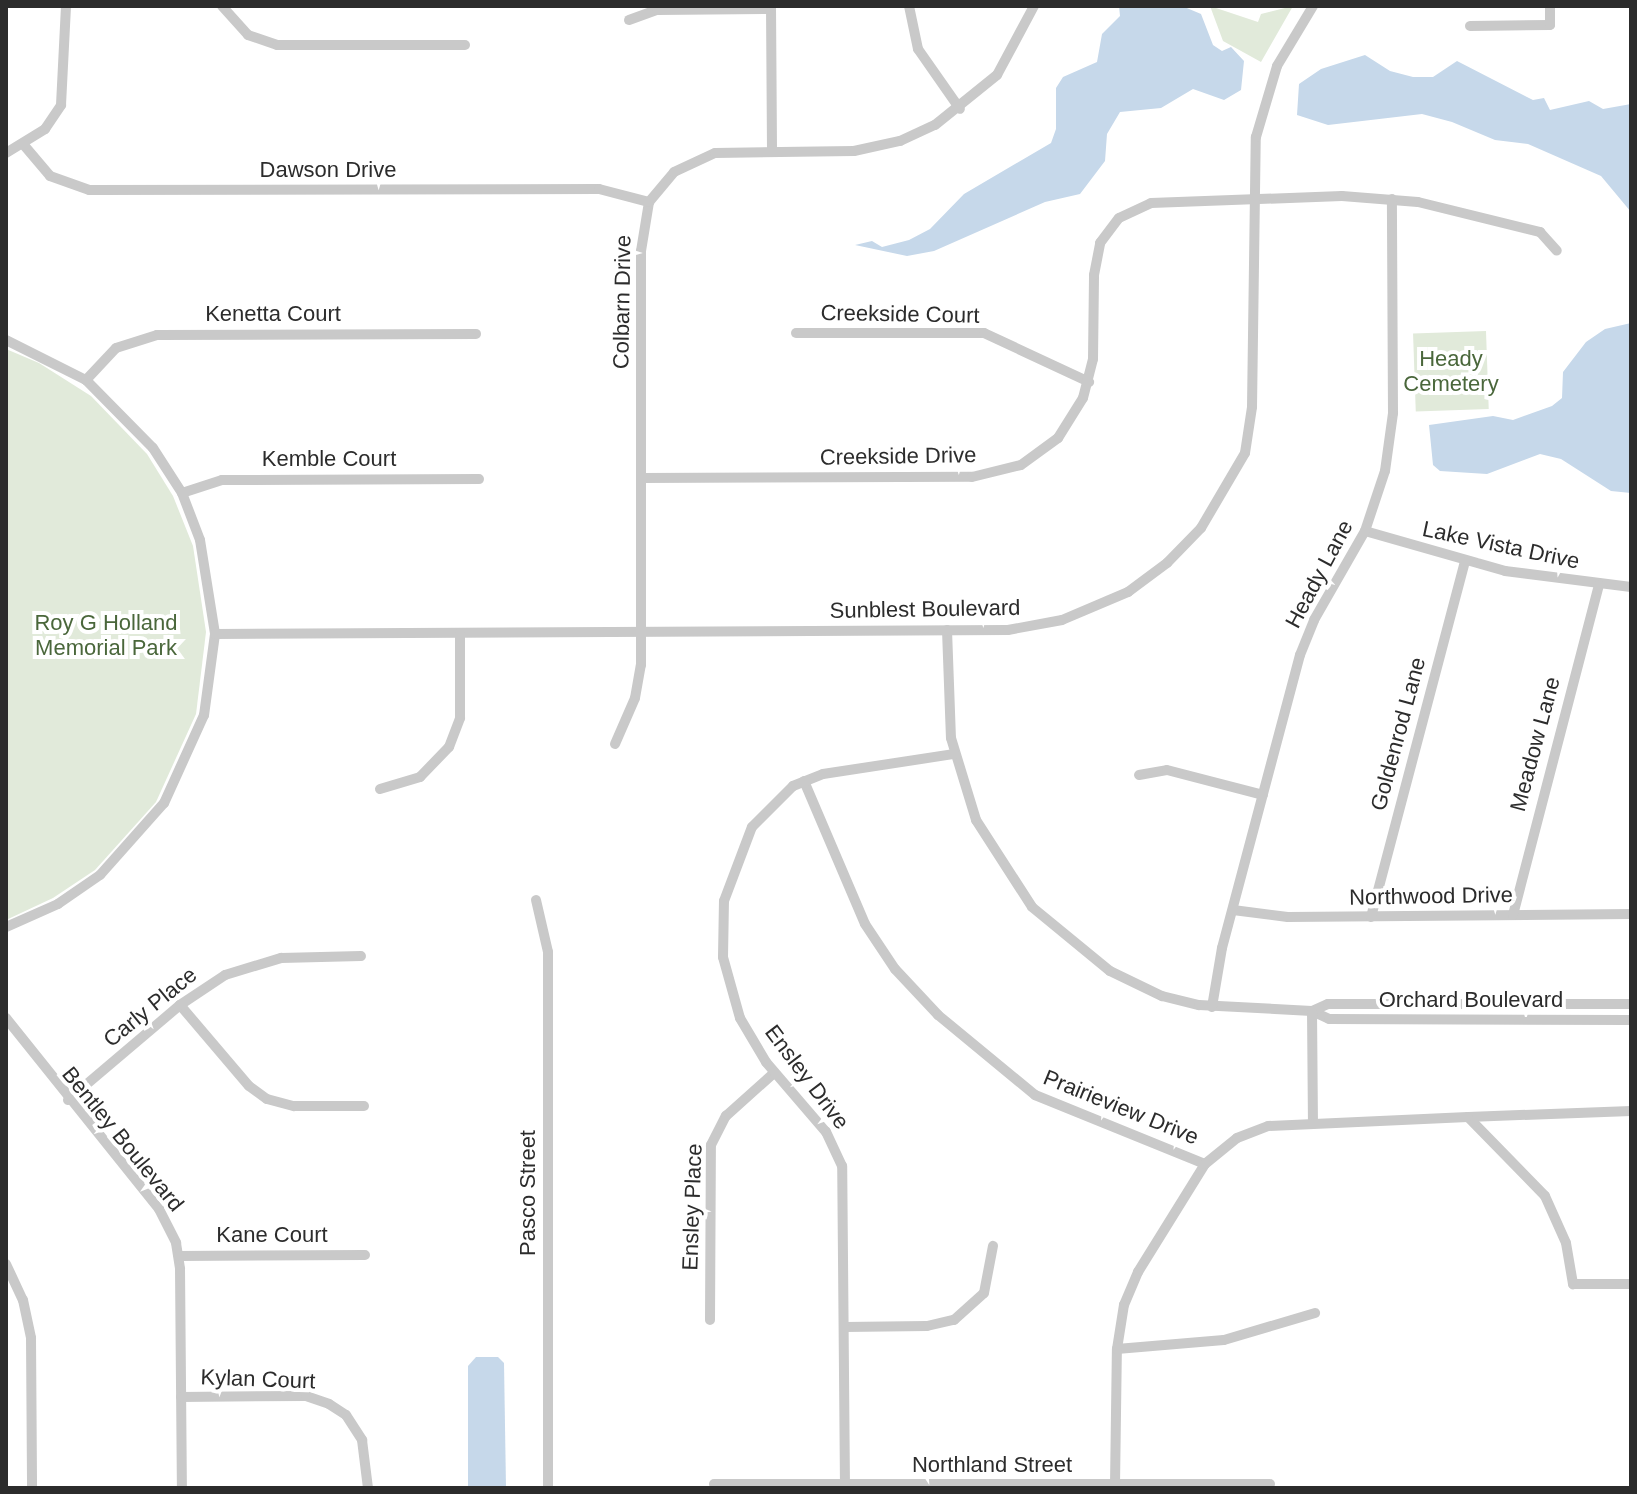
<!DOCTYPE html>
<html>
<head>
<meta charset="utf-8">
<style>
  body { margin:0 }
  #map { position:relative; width:1637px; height:1494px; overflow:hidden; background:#fff; font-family:Arial,sans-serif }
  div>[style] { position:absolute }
  .green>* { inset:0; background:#e1eada; transform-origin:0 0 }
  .water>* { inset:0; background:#c6d8ea }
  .street>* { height:10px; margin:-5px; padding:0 5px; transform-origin:5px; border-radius:5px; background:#c9c9c9 }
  span { translate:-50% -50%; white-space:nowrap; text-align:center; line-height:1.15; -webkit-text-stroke:8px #fff; paint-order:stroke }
  .street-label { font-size:22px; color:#2c2c2c }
  .park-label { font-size:22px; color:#4a673b }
  .frame { position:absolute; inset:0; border:8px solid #2c2c2c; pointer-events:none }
</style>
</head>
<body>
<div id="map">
  <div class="green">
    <i style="clip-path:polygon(1210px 6px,1258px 22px,1261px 14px,1293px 6px,1261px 62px,1223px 41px)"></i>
    <i style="left:1486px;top:331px;width:78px;height:73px;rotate:88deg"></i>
    <i style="clip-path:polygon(6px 349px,39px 363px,91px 396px,147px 454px,173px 496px,193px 546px,206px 632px,196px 714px,156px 802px,95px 870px,53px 898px,6px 920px)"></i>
  </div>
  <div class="water">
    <i style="clip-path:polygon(1119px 6px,1182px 6px,1201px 14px,1213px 45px,1222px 51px,1231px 47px,1244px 61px,1241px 90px,1224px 100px,1193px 89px,1161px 108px,1120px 112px,1107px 134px,1105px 161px,1080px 194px,1045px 202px,934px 251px,907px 256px,855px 245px,872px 241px,882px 247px,909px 240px,930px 229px,964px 194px,1051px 143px,1056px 129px,1056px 88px,1063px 77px,1097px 62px,1102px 34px,1120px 16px)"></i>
    <i style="clip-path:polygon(1365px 55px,1390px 71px,1413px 77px,1433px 77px,1457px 61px,1533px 100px,1544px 98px,1550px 110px,1589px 101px,1603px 109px,1631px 104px,1631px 212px,1601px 176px,1528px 144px,1495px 140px,1452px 122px,1422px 114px,1328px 125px,1297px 115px,1299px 84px,1321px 69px)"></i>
    <i style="clip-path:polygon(1631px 323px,1631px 493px,1611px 491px,1561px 459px,1540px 454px,1487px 474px,1440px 471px,1433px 465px,1429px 425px,1493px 416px,1513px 420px,1552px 406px,1562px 398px,1563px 372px,1586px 342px,1605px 329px)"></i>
    <i style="clip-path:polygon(476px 1357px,498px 1357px,504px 1363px,506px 1488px,468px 1488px,468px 1366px)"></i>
  </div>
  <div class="street">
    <i style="left:222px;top:6px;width:39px;rotate:48deg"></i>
    <i style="left:248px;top:35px;width:31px;rotate:19deg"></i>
    <i style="left:277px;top:45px;width:188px"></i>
    <i style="left:771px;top:6px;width:145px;rotate:89.6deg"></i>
    <i style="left:909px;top:6px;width:44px;rotate:78.2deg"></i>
    <i style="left:918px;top:49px;width:73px;rotate:55deg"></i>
    <i style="left:629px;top:20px;width:30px;rotate:-20deg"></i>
    <i style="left:657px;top:10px;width:114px;rotate:-0.5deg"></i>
    <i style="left:1470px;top:26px;width:80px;rotate:-0.7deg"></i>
    <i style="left:1550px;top:25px;width:19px;rotate:-90deg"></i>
    <i style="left:23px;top:144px;width:42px;rotate:49.8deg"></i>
    <i style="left:50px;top:176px;width:41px;rotate:19.7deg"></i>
    <i style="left:89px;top:190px;width:510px;rotate:-0.11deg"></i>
    <i style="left:599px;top:189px;width:52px;rotate:14.6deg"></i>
    <i style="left:6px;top:153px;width:46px;rotate:-31.6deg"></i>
    <i style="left:45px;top:129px;width:29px;rotate:-56deg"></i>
    <i style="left:61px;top:105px;width:99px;rotate:-87.1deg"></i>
    <i style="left:796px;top:333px;width:188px"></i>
    <i style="left:984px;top:333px;width:116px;rotate:25deg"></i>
    <i style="left:6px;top:340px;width:89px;rotate:26.6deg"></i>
    <i style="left:86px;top:380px;width:95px;rotate:45.4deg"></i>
    <i style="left:153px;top:448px;width:54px;rotate:57.2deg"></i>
    <i style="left:182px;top:493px;width:50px;rotate:69deg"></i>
    <i style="left:200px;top:540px;width:95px;rotate:80.9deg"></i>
    <i style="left:215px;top:634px;width:82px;rotate:97.7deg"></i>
    <i style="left:204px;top:715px;width:97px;rotate:114.4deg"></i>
    <i style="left:164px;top:803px;width:96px;rotate:131.6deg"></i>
    <i style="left:100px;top:875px;width:51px;rotate:145.4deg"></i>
    <i style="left:58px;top:904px;width:57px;rotate:156.1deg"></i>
    <i style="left:86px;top:380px;width:44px;rotate:-46.8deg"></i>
    <i style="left:116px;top:348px;width:43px;rotate:-17.6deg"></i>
    <i style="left:157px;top:335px;width:319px;rotate:-0.2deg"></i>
    <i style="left:641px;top:478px;width:331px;rotate:-0.2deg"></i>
    <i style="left:972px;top:477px;width:50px;rotate:-13.8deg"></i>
    <i style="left:1021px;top:465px;width:46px;rotate:-36.1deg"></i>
    <i style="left:1058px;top:438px;width:47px;rotate:-58deg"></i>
    <i style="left:1083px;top:398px;width:40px;rotate:-75.6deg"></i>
    <i style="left:1093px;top:359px;width:84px;rotate:-89.3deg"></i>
    <i style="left:1094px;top:275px;width:33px;rotate:-79deg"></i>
    <i style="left:1100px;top:243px;width:31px;rotate:-53deg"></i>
    <i style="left:1119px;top:218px;width:35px;rotate:-25deg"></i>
    <i style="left:1151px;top:203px;width:191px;rotate:-2.1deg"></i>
    <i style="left:1342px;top:196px;width:76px;rotate:4.5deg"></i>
    <i style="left:1418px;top:202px;width:126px;rotate:13.8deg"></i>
    <i style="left:1540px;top:232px;width:25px;rotate:48deg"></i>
    <i style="left:182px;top:493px;width:42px;rotate:-18deg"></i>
    <i style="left:222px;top:480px;width:257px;rotate:-0.2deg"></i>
    <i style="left:1365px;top:531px;width:146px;rotate:15.9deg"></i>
    <i style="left:1505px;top:571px;width:127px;rotate:7.2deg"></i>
    <i style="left:947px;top:630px;width:108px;rotate:87.9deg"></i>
    <i style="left:951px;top:738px;width:86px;rotate:73deg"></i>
    <i style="left:976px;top:820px;width:103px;rotate:57.2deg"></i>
    <i style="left:1032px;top:907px;width:101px;rotate:39.4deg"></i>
    <i style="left:1110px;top:971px;width:58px;rotate:25.7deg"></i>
    <i style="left:1162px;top:996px;width:38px;rotate:14deg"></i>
    <i style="left:1199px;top:1005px;width:113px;rotate:3deg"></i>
    <i style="left:1312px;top:1011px;width:19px;rotate:25deg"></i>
    <i style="left:1329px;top:1019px;width:302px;rotate:0.2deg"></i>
    <i style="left:215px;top:634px;width:793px;rotate:-0.29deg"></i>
    <i style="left:1008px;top:630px;width:55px;rotate:-10.5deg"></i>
    <i style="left:1062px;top:620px;width:72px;rotate:-23deg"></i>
    <i style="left:1128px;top:592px;width:49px;rotate:-36.6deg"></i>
    <i style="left:1167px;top:563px;width:49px;rotate:-45.8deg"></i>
    <i style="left:1201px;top:528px;width:87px;rotate:-59.6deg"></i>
    <i style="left:1245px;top:453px;width:47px;rotate:-81.3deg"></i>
    <i style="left:1252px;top:407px;width:270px;rotate:-89.2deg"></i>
    <i style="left:1256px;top:137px;width:74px;rotate:-73.5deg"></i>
    <i style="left:1277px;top:66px;width:70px;rotate:-59deg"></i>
    <i style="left:615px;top:744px;width:50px;rotate:-66.5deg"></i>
    <i style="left:635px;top:698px;width:34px;rotate:-80deg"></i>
    <i style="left:641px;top:665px;width:414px;rotate:-90deg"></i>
    <i style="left:641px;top:251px;width:50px;rotate:-80.7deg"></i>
    <i style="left:649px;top:202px;width:39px;rotate:-50deg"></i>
    <i style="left:674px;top:172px;width:45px;rotate:-24.9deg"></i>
    <i style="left:715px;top:153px;width:139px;rotate:-0.8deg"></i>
    <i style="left:854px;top:151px;width:47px;rotate:-12.3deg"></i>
    <i style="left:900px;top:141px;width:38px;rotate:-25deg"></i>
    <i style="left:935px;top:125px;width:80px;rotate:-38.9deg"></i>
    <i style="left:997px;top:75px;width:78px;rotate:-61.8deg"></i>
    <i style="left:1139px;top:775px;width:28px;rotate:-10deg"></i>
    <i style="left:1167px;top:770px;width:99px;rotate:14.6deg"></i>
    <i style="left:804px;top:781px;width:155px;rotate:66.9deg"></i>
    <i style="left:865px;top:924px;width:54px;rotate:56.3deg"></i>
    <i style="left:895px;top:969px;width:63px;rotate:46.9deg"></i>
    <i style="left:938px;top:1015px;width:126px;rotate:39.5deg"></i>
    <i style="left:1035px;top:1095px;width:183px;rotate:22.1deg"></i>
    <i style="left:380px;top:789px;width:42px;rotate:-16.7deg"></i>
    <i style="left:420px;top:777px;width:42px;rotate:-46deg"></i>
    <i style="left:449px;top:747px;width:31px;rotate:-69deg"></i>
    <i style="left:460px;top:718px;width:85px;rotate:-90deg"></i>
    <i style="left:536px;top:900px;width:53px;rotate:77deg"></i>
    <i style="left:548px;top:952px;width:536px;rotate:90deg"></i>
    <i style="left:1233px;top:910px;width:55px;rotate:7.3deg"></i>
    <i style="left:1288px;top:917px;width:343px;rotate:-0.5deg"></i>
    <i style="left:1513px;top:915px;width:341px;rotate:-75.4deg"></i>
    <i style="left:1371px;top:917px;width:367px;rotate:-75.2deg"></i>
    <i style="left:180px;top:1005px;width:106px;rotate:49.6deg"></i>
    <i style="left:249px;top:1086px;width:22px;rotate:36deg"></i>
    <i style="left:267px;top:1099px;width:28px;rotate:15deg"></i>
    <i style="left:294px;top:1106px;width:70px"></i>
    <i style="left:1212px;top:1007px;width:60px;rotate:-80.4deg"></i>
    <i style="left:1222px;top:948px;width:303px;rotate:-75.1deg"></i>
    <i style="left:1300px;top:655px;width:38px;rotate:-68deg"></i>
    <i style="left:1314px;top:620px;width:103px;rotate:-60.2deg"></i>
    <i style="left:1365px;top:531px;width:63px;rotate:-71.6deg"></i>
    <i style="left:1385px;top:471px;width:59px;rotate:-82.1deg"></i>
    <i style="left:1393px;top:413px;width:214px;rotate:-90.3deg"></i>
    <i style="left:1312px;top:1011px;width:17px;rotate:-24deg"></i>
    <i style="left:1328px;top:1004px;width:303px"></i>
    <i style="left:1312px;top:1011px;width:112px;rotate:89.5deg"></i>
    <i style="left:6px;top:1018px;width:245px;rotate:51.3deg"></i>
    <i style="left:159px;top:1209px;width:38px;rotate:63deg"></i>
    <i style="left:176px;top:1243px;width:26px;rotate:81deg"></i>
    <i style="left:180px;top:1269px;width:219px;rotate:89.5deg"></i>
    <i style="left:68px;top:1100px;width:147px;rotate:-40.3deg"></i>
    <i style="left:180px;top:1005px;width:54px;rotate:-33.7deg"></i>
    <i style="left:225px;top:975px;width:59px;rotate:-16.9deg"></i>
    <i style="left:281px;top:958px;width:80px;rotate:-1.4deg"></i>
    <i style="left:1631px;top:1111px;width:163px;rotate:177.9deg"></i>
    <i style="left:1468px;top:1117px;width:110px;rotate:45.7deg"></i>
    <i style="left:1545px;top:1196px;width:51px;rotate:65.9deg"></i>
    <i style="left:1566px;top:1243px;width:42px;rotate:80.3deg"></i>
    <i style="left:1573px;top:1284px;width:58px"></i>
    <i style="left:179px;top:1256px;width:186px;rotate:-0.3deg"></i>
    <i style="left:6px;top:1264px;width:40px;rotate:65deg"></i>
    <i style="left:23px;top:1300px;width:39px;rotate:78deg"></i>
    <i style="left:31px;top:1338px;width:150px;rotate:89.6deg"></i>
    <i style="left:710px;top:1320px;width:175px;rotate:-89.7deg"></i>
    <i style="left:711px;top:1145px;width:33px;rotate:-63deg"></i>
    <i style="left:726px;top:1116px;width:64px;rotate:-41.9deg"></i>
    <i style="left:845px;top:1327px;width:82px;rotate:-0.7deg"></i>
    <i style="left:927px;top:1326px;width:28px;rotate:-13deg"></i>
    <i style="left:954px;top:1320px;width:40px;rotate:-42deg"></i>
    <i style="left:984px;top:1293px;width:48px;rotate:-79.2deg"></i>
    <i style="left:1117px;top:1349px;width:107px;rotate:-4.8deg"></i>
    <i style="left:1224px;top:1340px;width:95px;rotate:-16.5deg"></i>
    <i style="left:181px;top:1397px;width:125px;rotate:-0.5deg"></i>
    <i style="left:306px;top:1396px;width:24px;rotate:19deg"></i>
    <i style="left:329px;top:1404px;width:20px;rotate:33deg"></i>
    <i style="left:346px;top:1415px;width:30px;rotate:57deg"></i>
    <i style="left:362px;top:1440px;width:48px;rotate:82.9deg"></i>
    <i style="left:714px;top:1484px;width:556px"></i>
    <i style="left:1115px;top:1485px;width:136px;rotate:-89.2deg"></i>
    <i style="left:1117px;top:1349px;width:45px;rotate:-81deg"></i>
    <i style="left:1124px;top:1305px;width:36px;rotate:-67deg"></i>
    <i style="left:1138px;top:1272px;width:127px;rotate:-58.2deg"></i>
    <i style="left:1205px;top:1164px;width:41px;rotate:-39.1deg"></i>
    <i style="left:1237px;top:1138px;width:33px;rotate:-21deg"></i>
    <i style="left:1268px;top:1126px;width:200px;rotate:-2.6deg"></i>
    <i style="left:845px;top:1488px;width:322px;rotate:-90.5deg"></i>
    <i style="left:842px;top:1166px;width:38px;rotate:-115deg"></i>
    <i style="left:826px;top:1132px;width:92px;rotate:-130.6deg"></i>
    <i style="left:766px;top:1062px;width:51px;rotate:-120.6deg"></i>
    <i style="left:740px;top:1018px;width:63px;rotate:-105.6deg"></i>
    <i style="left:723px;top:957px;width:56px;rotate:-89deg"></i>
    <i style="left:724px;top:901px;width:79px;rotate:-69.3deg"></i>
    <i style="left:752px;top:827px;width:58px;rotate:-45deg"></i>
    <i style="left:793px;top:786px;width:32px;rotate:-22deg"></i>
    <i style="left:823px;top:774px;width:133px;rotate:-8.7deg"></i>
  </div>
  <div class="street-label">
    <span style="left:328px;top:170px">Dawson Drive</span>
    <span style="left:622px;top:302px;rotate:-89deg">Colbarn Drive</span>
    <span style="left:273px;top:314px">Kenetta Court</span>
    <span style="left:900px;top:314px;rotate:1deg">Creekside Court</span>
    <span style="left:898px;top:456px;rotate:-1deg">Creekside Drive</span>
    <span style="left:329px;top:459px">Kemble Court</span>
    <span style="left:1501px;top:545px;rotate:12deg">Lake Vista Drive</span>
    <span style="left:1319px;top:574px;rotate:-62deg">Heady Lane</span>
    <span style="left:925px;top:609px;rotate:-1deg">Sunblest Boulevard</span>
    <span style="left:1398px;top:734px;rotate:-75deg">Goldenrod Lane</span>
    <span style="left:1535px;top:744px;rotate:-75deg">Meadow Lane</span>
    <span style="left:1431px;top:896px;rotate:-1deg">Northwood Drive</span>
    <span style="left:1471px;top:1000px">Orchard Boulevard</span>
    <span style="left:150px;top:1007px;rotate:-39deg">Carly Place</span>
    <span style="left:807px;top:1077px;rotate:53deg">Ensley Drive</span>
    <span style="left:1121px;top:1107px;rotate:22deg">Prairieview Drive</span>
    <span style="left:123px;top:1139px;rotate:51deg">Bentley Boulevard</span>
    <span style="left:528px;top:1193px;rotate:-90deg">Pasco Street</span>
    <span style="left:692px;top:1207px;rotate:-88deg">Ensley Place</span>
    <span style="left:272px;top:1235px">Kane Court</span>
    <span style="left:258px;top:1379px;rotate:2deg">Kylan Court</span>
    <span style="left:992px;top:1465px">Northland Street</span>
  </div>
  <div class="park-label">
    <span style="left:1451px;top:371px">Heady<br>Cemetery</span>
    <span style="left:106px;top:635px">Roy G Holland<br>Memorial Park</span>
  </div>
  <div class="frame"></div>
</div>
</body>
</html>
